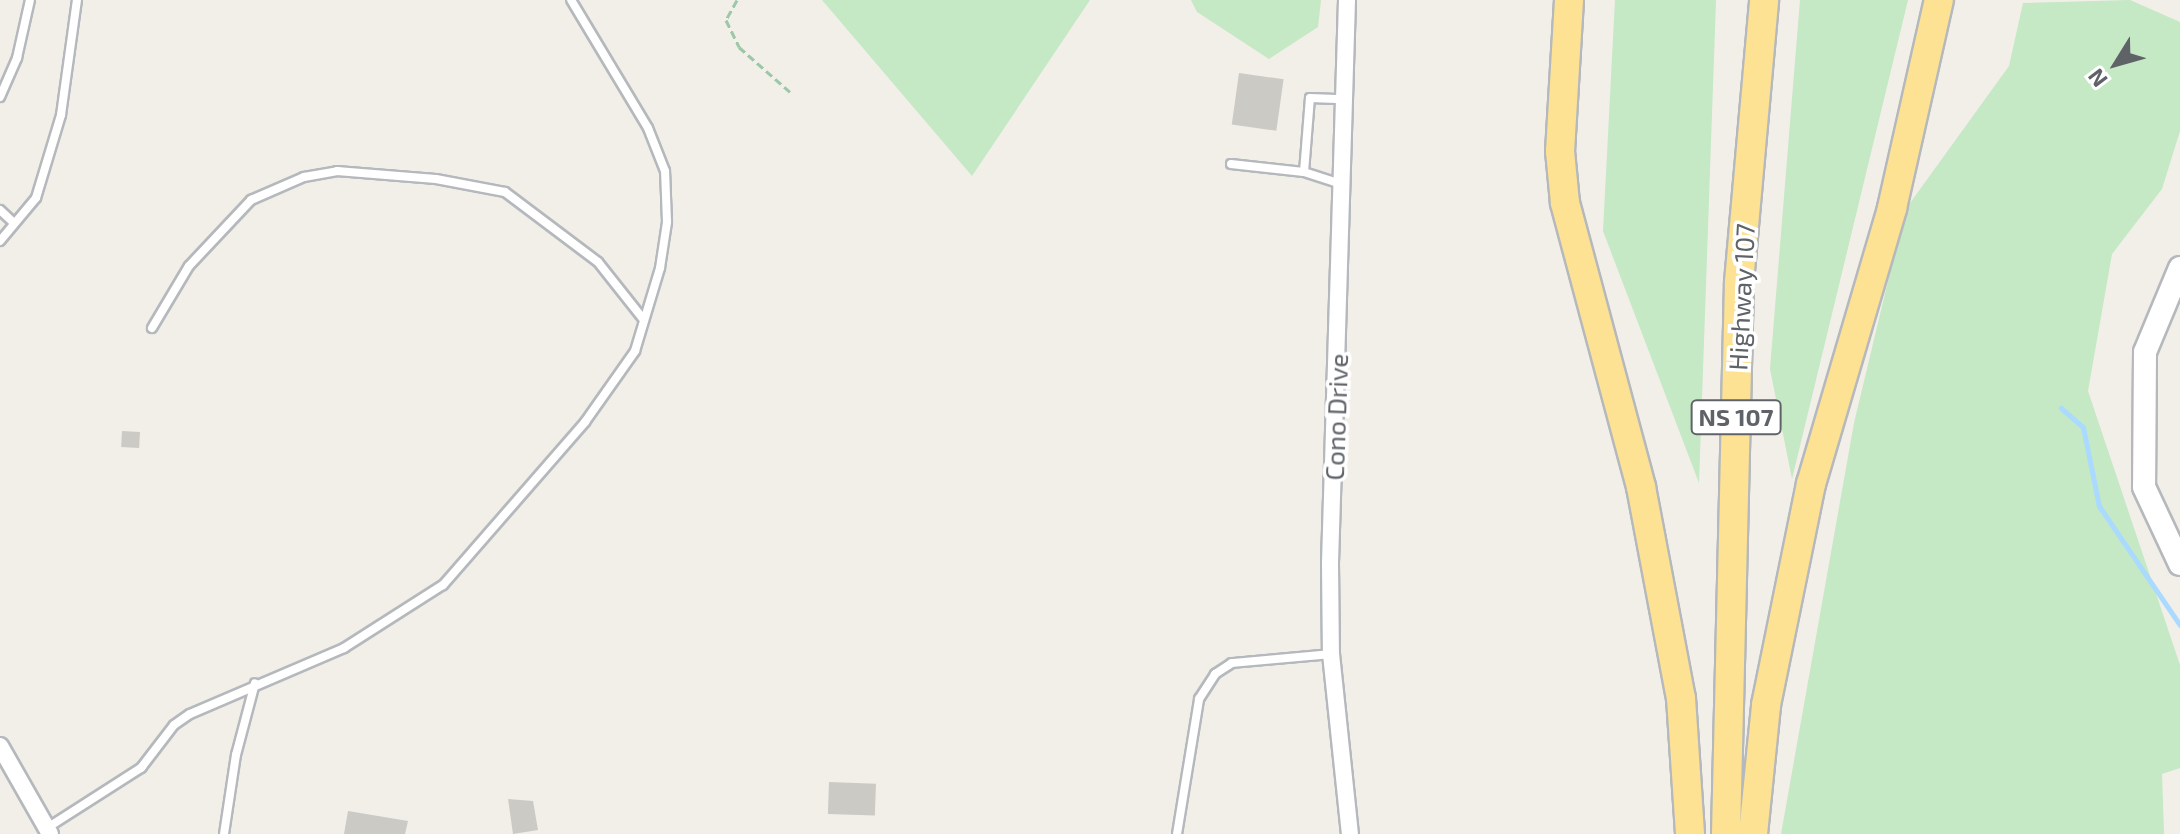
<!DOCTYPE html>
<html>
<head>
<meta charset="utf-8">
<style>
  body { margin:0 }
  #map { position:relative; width:2180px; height:834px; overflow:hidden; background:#f1efe8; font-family:"Exo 2",sans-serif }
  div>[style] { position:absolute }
  .green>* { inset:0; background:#c5e8c5 }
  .stream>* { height:5px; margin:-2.5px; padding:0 2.5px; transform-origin:2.5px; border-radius:2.5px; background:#aadaff }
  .building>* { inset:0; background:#cccac5; transform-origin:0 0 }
  .path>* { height:3px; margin-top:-1.5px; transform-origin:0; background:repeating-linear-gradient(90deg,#9cc7a9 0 8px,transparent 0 12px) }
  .roads { filter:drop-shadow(2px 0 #b5b8bc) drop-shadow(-2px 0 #b5b8bc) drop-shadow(0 2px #b5b8bc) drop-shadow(0 -2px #b5b8bc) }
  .lane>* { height:8px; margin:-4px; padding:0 4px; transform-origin:4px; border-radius:4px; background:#fff }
  .street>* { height:16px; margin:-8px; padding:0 8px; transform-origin:8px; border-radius:8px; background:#fff }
  .secondary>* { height:22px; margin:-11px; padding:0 11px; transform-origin:11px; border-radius:11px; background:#fff }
  .highway>* { height:28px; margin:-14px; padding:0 14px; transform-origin:14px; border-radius:14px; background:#fde293 }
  span { translate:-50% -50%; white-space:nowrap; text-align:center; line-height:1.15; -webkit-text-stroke:7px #fff; paint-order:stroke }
  .shield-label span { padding:2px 6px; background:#fff; border:2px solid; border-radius:6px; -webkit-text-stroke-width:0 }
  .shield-label { font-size:24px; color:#5f6368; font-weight:700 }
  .street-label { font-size:26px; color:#5f6368 }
  .north { position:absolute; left:2076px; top:24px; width:80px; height:80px; -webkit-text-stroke:6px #fff; paint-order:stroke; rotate:233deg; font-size:22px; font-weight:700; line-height:32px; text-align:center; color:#5f6368 }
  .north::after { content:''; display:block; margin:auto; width:28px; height:36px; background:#5f6368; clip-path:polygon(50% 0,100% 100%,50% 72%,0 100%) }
</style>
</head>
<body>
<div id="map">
  <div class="green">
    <i style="clip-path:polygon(822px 0,1090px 0,972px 176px)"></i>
    <i style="clip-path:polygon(1191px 0,1321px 0,1318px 27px,1269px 59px,1197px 12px)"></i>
    <i style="clip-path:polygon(1615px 0,1716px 0,1699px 483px,1603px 231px)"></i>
    <i style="clip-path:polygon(1800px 0,1908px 0,1792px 479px,1770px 369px)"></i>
    <i style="clip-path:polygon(2130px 0,2180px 22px,2180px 131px,2162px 189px,2112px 254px,2088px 391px,2180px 665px,2180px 768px,2162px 774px,2164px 834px,1781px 834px,1854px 423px,1905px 210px,2009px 66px,2023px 3px)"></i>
  </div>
  <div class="stream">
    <i style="left:2061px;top:408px;width:29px;rotate:41deg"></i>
    <i style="left:2083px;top:427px;width:81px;rotate:78.6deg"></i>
    <i style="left:2099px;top:506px;width:144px;rotate:55.8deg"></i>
  </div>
  <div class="building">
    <i style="left:1239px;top:73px;width:45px;height:52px;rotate:8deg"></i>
    <i style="left:122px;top:431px;width:18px;height:16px;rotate:3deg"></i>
    <i style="left:829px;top:782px;width:47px;height:32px;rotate:2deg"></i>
    <i style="clip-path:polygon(508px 799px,533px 801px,538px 830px,513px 834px)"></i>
    <i style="clip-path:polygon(348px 811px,408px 821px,405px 834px,344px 834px)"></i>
  </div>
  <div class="path">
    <i style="left:737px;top:0;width:23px;rotate:119deg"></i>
    <i style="left:726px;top:20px;width:30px;rotate:64deg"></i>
    <i style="left:739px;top:47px;width:68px;rotate:41.4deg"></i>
  </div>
  <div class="roads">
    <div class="lane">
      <i style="left:0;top:97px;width:43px;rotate:-66.4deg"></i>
      <i style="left:17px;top:58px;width:59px;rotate:-77.4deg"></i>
      <i style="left:1231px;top:164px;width:73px;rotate:6.3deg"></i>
      <i style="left:1304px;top:172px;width:39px;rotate:18deg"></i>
      <i style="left:1304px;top:172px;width:74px;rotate:-85.4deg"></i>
      <i style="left:1310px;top:98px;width:33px;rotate:2deg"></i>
      <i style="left:0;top:210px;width:16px;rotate:43deg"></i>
      <i style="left:0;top:241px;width:56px;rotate:-50.1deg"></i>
      <i style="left:36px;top:198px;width:87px;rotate:-73.2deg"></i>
      <i style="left:61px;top:115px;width:116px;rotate:-82.1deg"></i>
      <i style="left:152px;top:328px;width:72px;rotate:-59.2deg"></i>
      <i style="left:189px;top:266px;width:91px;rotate:-46.8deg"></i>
      <i style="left:251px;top:200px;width:58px;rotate:-23.5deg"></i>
      <i style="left:304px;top:177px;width:34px;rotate:-10deg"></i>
      <i style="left:337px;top:171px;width:99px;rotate:4.6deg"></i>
      <i style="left:436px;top:179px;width:70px;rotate:10.7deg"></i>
      <i style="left:505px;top:192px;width:116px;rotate:37deg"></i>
      <i style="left:598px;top:262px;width:74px;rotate:51.6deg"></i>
      <i style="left:47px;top:828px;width:112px;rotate:-32.6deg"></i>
      <i style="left:141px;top:768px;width:54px;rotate:-52.5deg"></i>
      <i style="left:174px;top:725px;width:19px;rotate:-35deg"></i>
      <i style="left:190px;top:714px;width:168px;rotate:-23.2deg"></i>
      <i style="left:344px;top:648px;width:117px;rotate:-32.5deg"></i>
      <i style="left:443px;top:585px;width:216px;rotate:-48.9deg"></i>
      <i style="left:585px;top:422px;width:87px;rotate:-54.8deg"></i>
      <i style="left:635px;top:351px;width:87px;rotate:-73.2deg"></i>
      <i style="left:660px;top:268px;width:47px;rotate:-81.3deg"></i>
      <i style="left:667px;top:222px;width:51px;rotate:-92.2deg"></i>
      <i style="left:665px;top:171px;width:46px;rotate:-111.6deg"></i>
      <i style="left:648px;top:128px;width:149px;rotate:-121deg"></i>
      <i style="left:224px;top:834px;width:80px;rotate:-81.4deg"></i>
      <i style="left:236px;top:755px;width:74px;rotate:-75.2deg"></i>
      <i style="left:1177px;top:834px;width:137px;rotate:-80.7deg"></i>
      <i style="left:1199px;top:699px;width:30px;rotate:-57deg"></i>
      <i style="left:1215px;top:674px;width:20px;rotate:-33deg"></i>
      <i style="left:1232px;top:663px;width:99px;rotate:-5.2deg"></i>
    </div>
    <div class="street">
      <i style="left:1347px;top:0;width:564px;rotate:91.73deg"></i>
      <i style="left:1330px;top:564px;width:90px;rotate:89.4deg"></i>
      <i style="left:1331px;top:654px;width:181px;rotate:84deg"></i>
      <i style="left:0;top:746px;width:101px;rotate:60.4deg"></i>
    </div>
    <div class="secondary">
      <i style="left:2180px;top:268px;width:91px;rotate:112.6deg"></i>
      <i style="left:2145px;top:352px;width:135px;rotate:90.4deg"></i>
      <i style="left:2144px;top:487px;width:85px;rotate:64.9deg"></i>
    </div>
    <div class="highway">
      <i style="left:1569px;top:0;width:151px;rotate:93.4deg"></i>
      <i style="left:1560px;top:151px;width:52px;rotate:84.5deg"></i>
      <i style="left:1565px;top:203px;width:294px;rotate:75deg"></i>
      <i style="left:1641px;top:487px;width:215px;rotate:79.3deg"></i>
      <i style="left:1681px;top:698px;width:136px;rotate:86.2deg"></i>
      <i style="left:1726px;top:834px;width:552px;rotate:-88.65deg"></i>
      <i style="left:1739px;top:282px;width:283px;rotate:-84.9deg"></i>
      <i style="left:1753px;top:834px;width:130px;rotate:-84.2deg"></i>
      <i style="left:1766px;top:705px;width:226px;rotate:-78.5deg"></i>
      <i style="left:1811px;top:484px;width:288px;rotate:-73.6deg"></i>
      <i style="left:1892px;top:208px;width:213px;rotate:-77.3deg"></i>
    </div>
  </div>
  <div class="shield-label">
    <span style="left:1736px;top:417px">NS 107</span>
  </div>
  <div class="street-label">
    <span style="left:1741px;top:297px;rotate:-87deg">Highway 107</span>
    <span style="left:1336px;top:417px;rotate:-88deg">Cono Drive</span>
  </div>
  <div class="north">N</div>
</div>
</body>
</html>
